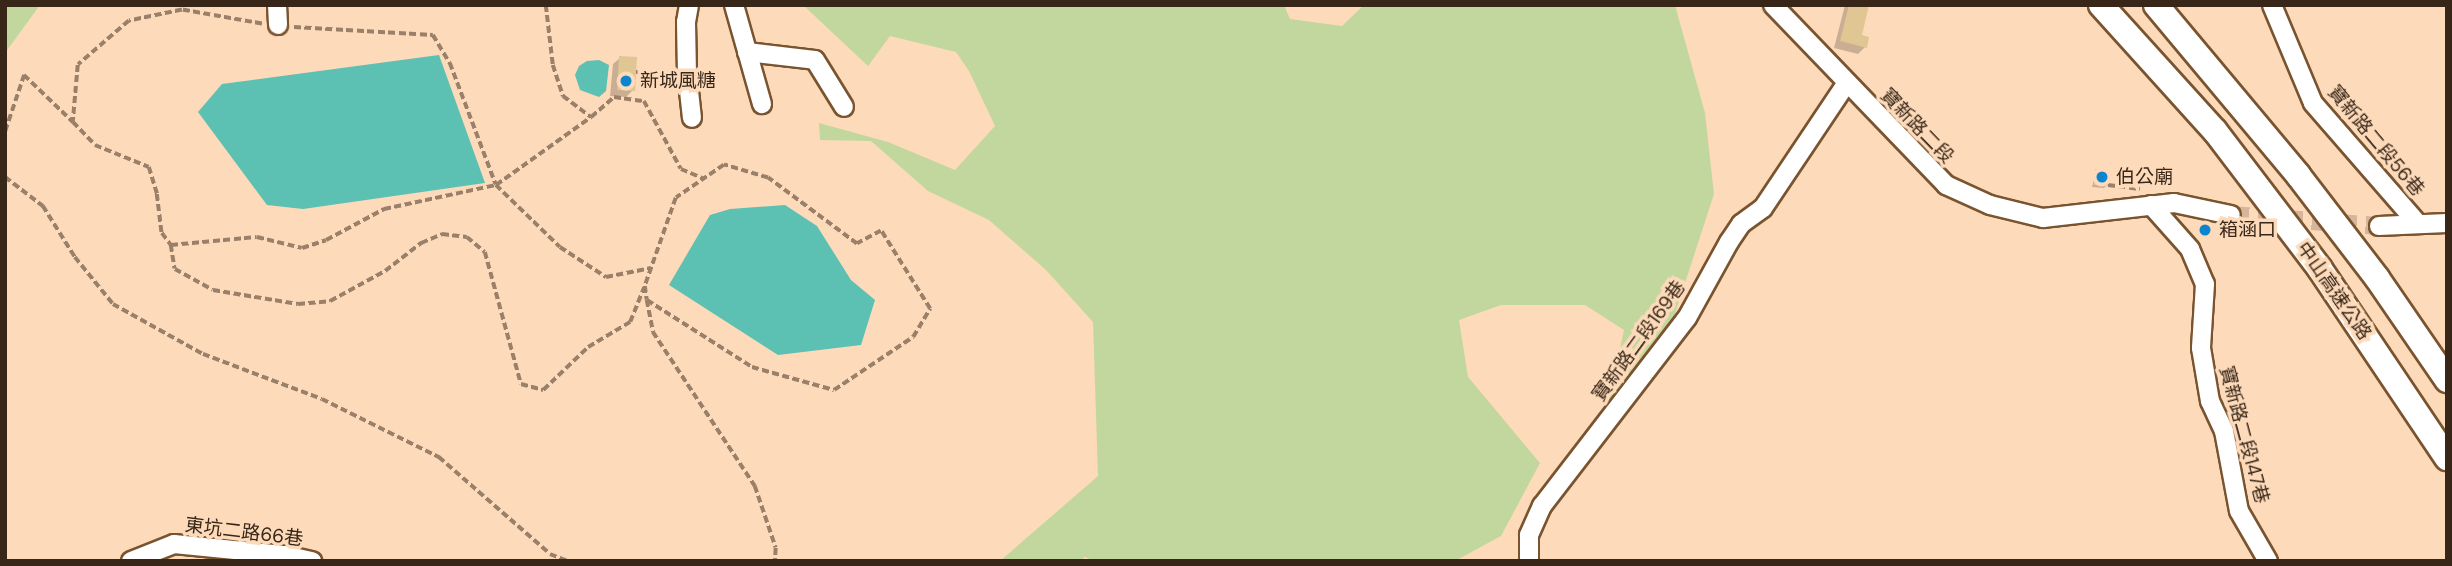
<!DOCTYPE html>
<html>
<head>
<meta charset="utf-8">
<style>
  body { margin:0 }
  #map { position:relative; width:2452px; height:566px; overflow:hidden; background:#fddaba; font-family:"DM Sans","Noto Sans TC",sans-serif }
  div>[style] { position:absolute }
  .green>* { inset:0; background:#c2d79e }
  .water>* { inset:0; background:#5cc0b2 }
  .shadow>* { inset:0; background:#0003 }
  .building>* { inset:0; background:#dfc693; transform-origin:0 0 }
  .minor-tunnel>* { height:18px; margin-top:-9px; transform-origin:0; background:repeating-linear-gradient(90deg,#d6b69a 0 18px,transparent 0 27px) }
  .path>* { height:3.5px; margin-top:-1.75px; transform-origin:0; background:repeating-linear-gradient(90deg,#9a8069 0 7px,transparent 0 10.5px) }
  .roads { filter:drop-shadow(2px 0 #79542f) drop-shadow(-2px 0 #79542f) drop-shadow(0 2px #79542f) drop-shadow(0 -2px #79542f) }
  .minor>* { height:18px; margin:-9px; padding:0 9px; transform-origin:9px; border-radius:9px; background:#fff }
  .highway>* { height:24px; margin:-12px; padding:0 12px; transform-origin:12px; border-radius:12px; background:#fff }
  .dots>* { width:19px; height:19px; translate:-50% -50%; box-sizing:border-box; border:4px solid #fddaba; border-radius:50% }
  span { translate:-50% -50%; white-space:nowrap; text-align:center; line-height:1.15; -webkit-text-stroke:7px #fddaba; paint-order:stroke }
  .poi-label { font-size:19px; color:#382718 }
  .left { translate:0 -50%; text-align:left }
  .street-label { font-size:19px; color:#382718 }
  .frame { position:absolute; inset:0; border:7px solid #382718; pointer-events:none }
</style>
</head>
<body>
<div id="map">
  <div class="green">
    <i style="clip-path:polygon(5px 5px,40px 5px,5px 53px)"></i>
    <i style="clip-path:polygon(803px 5px,1284px 5px,1290px 19px,1342px 26px,1364px 5px,1675px 5px,1705px 113px,1714px 194px,1669px 332px,1604px 422px,1624px 330px,1585px 305px,1501px 305px,1459px 320px,1468px 377px,1540px 463px,1501px 536px,1455px 561px,1094px 561px,1085px 557px,1080px 561px,1000px 561px,1098px 476px,1093px 322px,1046px 270px,989px 220px,928px 191px,871px 141px,820px 140px,819px 123px,888px 142px,955px 170px,995px 126px,969px 71px,956px 52px,890px 36px,868px 66px)"></i>
  </div>
  <div class="water">
    <i style="clip-path:polygon(439px 55px,485px 183px,303px 209px,267px 205px,198px 112px,222px 84px)"></i>
    <i style="clip-path:polygon(599px 60px,609px 65px,606px 91px,599px 97px,580px 90px,575px 75px,579px 66px,587px 61px)"></i>
    <i style="clip-path:polygon(785px 205px,817px 226px,851px 280px,875px 300px,861px 345px,778px 355px,669px 285px,710px 215px,730px 209px)"></i>
  </div>
  <div class="shadow">
    <i style="clip-path:polygon(1845px 5px,1868px 5px,1860px 36px,1865px 47px,1858px 54px,1834px 48px)"></i>
    <i style="clip-path:polygon(620px 58px,633px 90px,626px 97px,610px 96px,613px 64px)"></i>
    <i style="clip-path:polygon(2096px 171px,2107px 185px,2104px 188px,2092px 187px)"></i>
  </div>
  <div class="building">
    <i style="clip-path:polygon(1849px 5px,1869px 5px,1862px 35px,1869px 37px,1867px 48px,1840px 41px)"></i>
    <i style="left:619px;top:56px;width:18px;height:34px;rotate:3deg"></i>
    <i style="left:2095px;top:169px;width:14px;height:16px;rotate:4deg"></i>
  </div>
  <div class="minor-tunnel">
    <i style="left:2231px;top:215px;width:148px;rotate:4.3deg"></i>
  </div>
  <div class="path">
    <i style="left:546px;top:5px;width:60px;rotate:83.3deg"></i>
    <i style="left:553px;top:65px;width:33px;rotate:72deg"></i>
    <i style="left:563px;top:96px;width:35px;rotate:37deg"></i>
    <i style="left:262px;top:24px;width:81px;rotate:-170.1deg"></i>
    <i style="left:182px;top:10px;width:54px;rotate:168.3deg"></i>
    <i style="left:129px;top:21px;width:67px;rotate:139.2deg"></i>
    <i style="left:78px;top:65px;width:57px;rotate:95deg"></i>
    <i style="left:73px;top:122px;width:32px;rotate:46deg"></i>
    <i style="left:95px;top:145px;width:58px;rotate:22.2deg"></i>
    <i style="left:149px;top:167px;width:28px;rotate:73deg"></i>
    <i style="left:157px;top:194px;width:39px;rotate:83deg"></i>
    <i style="left:162px;top:233px;width:15px;rotate:53deg"></i>
    <i style="left:171px;top:245px;width:86px;rotate:-5.3deg"></i>
    <i style="left:257px;top:237px;width:46px;rotate:13.7deg"></i>
    <i style="left:302px;top:248px;width:25px;rotate:-18deg"></i>
    <i style="left:326px;top:240px;width:66px;rotate:-28.1deg"></i>
    <i style="left:384px;top:209px;width:115px;rotate:-12.1deg"></i>
    <i style="left:496px;top:185px;width:117px;rotate:-35.6deg"></i>
    <i style="left:591px;top:117px;width:30px;rotate:-41deg"></i>
    <i style="left:614px;top:97px;width:30px;rotate:8deg"></i>
    <i style="left:644px;top:101px;width:77px;rotate:61.4deg"></i>
    <i style="left:681px;top:169px;width:25px;rotate:23deg"></i>
    <i style="left:294px;top:27px;width:139px;rotate:3.3deg"></i>
    <i style="left:433px;top:35px;width:33px;rotate:59deg"></i>
    <i style="left:450px;top:63px;width:130px;rotate:69.3deg"></i>
    <i style="left:496px;top:185px;width:89px;rotate:44.1deg"></i>
    <i style="left:560px;top:247px;width:55px;rotate:33.1deg"></i>
    <i style="left:606px;top:277px;width:46px;rotate:-11.3deg"></i>
    <i style="left:636px;top:72px;width:35px;rotate:2deg"></i>
    <i style="left:5px;top:131px;width:59px;rotate:-71.3deg"></i>
    <i style="left:24px;top:75px;width:68px;rotate:43.8deg"></i>
    <i style="left:5px;top:177px;width:48px;rotate:37.3deg"></i>
    <i style="left:43px;top:206px;width:60px;rotate:57.9deg"></i>
    <i style="left:75px;top:257px;width:60px;rotate:51deg"></i>
    <i style="left:113px;top:304px;width:103px;rotate:29.1deg"></i>
    <i style="left:203px;top:354px;width:127px;rotate:20.7deg"></i>
    <i style="left:322px;top:399px;width:131px;rotate:26.4deg"></i>
    <i style="left:439px;top:457px;width:147px;rotate:41.1deg"></i>
    <i style="left:550px;top:554px;width:18px;rotate:22deg"></i>
    <i style="left:2108px;top:185px;width:32px;rotate:7deg"></i>
    <i style="left:171px;top:245px;width:24px;rotate:81deg"></i>
    <i style="left:175px;top:269px;width:43px;rotate:28.9deg"></i>
    <i style="left:213px;top:290px;width:86px;rotate:9.4deg"></i>
    <i style="left:298px;top:304px;width:32px;rotate:-5deg"></i>
    <i style="left:330px;top:301px;width:63px;rotate:-28.6deg"></i>
    <i style="left:385px;top:271px;width:46px;rotate:-37.9deg"></i>
    <i style="left:421px;top:243px;width:23px;rotate:-23deg"></i>
    <i style="left:442px;top:234px;width:25px;rotate:7deg"></i>
    <i style="left:467px;top:237px;width:23px;rotate:40deg"></i>
    <i style="left:485px;top:252px;width:137px;rotate:74.7deg"></i>
    <i style="left:521px;top:384px;width:23px;rotate:15deg"></i>
    <i style="left:543px;top:390px;width:62px;rotate:-43.7deg"></i>
    <i style="left:588px;top:347px;width:49px;rotate:-30.8deg"></i>
    <i style="left:630px;top:322px;width:37px;rotate:-68deg"></i>
    <i style="left:647px;top:300px;width:125px;rotate:32.5deg"></i>
    <i style="left:752px;top:367px;width:85px;rotate:15.7deg"></i>
    <i style="left:834px;top:390px;width:95px;rotate:-33.9deg"></i>
    <i style="left:913px;top:337px;width:33px;rotate:-59deg"></i>
    <i style="left:930px;top:309px;width:92px;rotate:-122.1deg"></i>
    <i style="left:881px;top:231px;width:27px;rotate:152deg"></i>
    <i style="left:857px;top:244px;width:111px;rotate:-143.4deg"></i>
    <i style="left:768px;top:178px;width:46px;rotate:-163.5deg"></i>
    <i style="left:724px;top:165px;width:58px;rotate:145.5deg"></i>
    <i style="left:676px;top:198px;width:93px;rotate:109.4deg"></i>
    <i style="left:645px;top:286px;width:14px;rotate:82deg"></i>
    <i style="left:647px;top:300px;width:33px;rotate:79deg"></i>
    <i style="left:653px;top:332px;width:185px;rotate:56.5deg"></i>
    <i style="left:755px;top:486px;width:65px;rotate:71.3deg"></i>
    <i style="left:776px;top:548px;width:13px;rotate:94deg"></i>
  </div>
  <div class="roads">
    <div class="minor">
      <i style="left:277px;top:5px;width:20px;rotate:87deg"></i>
      <i style="left:689px;top:5px;width:17px;rotate:100deg"></i>
      <i style="left:686px;top:22px;width:51px;rotate:88.9deg"></i>
      <i style="left:687px;top:73px;width:45px;rotate:83.7deg"></i>
      <i style="left:734px;top:5px;width:103px;rotate:74.2deg"></i>
      <i style="left:1773px;top:5px;width:250px;rotate:46.1deg"></i>
      <i style="left:1946px;top:185px;width:48px;rotate:24.4deg"></i>
      <i style="left:1990px;top:205px;width:55px;rotate:13.8deg"></i>
      <i style="left:2043px;top:218px;width:132px;rotate:-6.5deg"></i>
      <i style="left:2174px;top:203px;width:58px;rotate:11.9deg"></i>
      <i style="left:2272px;top:5px;width:106px;rotate:67.3deg"></i>
      <i style="left:2313px;top:103px;width:160px;rotate:49deg"></i>
      <i style="left:747px;top:52px;width:68px;rotate:6.7deg"></i>
      <i style="left:815px;top:60px;width:55px;rotate:58.3deg"></i>
      <i style="left:2151px;top:205px;width:59px;rotate:48.4deg"></i>
      <i style="left:2190px;top:249px;width:38px;rotate:67deg"></i>
      <i style="left:2205px;top:284px;width:64px;rotate:93.6deg"></i>
      <i style="left:2201px;top:348px;width:54px;rotate:80.4deg"></i>
      <i style="left:2210px;top:401px;width:33px;rotate:65deg"></i>
      <i style="left:2224px;top:431px;width:81px;rotate:79.4deg"></i>
      <i style="left:2239px;top:511px;width:58px;rotate:59.9deg"></i>
      <i style="left:2379px;top:226px;width:68px;rotate:-2.5deg"></i>
      <i style="left:131px;top:561px;width:46px;rotate:-21.6deg"></i>
      <i style="left:174px;top:544px;width:112px;rotate:5.7deg"></i>
      <i style="left:285px;top:555px;width:28px;rotate:13deg"></i>
      <i style="left:1529px;top:561px;width:26px;rotate:-90deg"></i>
      <i style="left:1529px;top:535px;width:32px;rotate:-66deg"></i>
      <i style="left:1542px;top:506px;width:237px;rotate:-52.4deg"></i>
      <i style="left:1687px;top:318px;width:87px;rotate:-61.1deg"></i>
      <i style="left:1729px;top:242px;width:22px;rotate:-56deg"></i>
      <i style="left:1741px;top:224px;width:27px;rotate:-36deg"></i>
      <i style="left:1763px;top:208px;width:149px;rotate:-56.2deg"></i>
    </div>
    <div class="highway">
      <i style="left:2101px;top:5px;width:170px;rotate:47.9deg"></i>
      <i style="left:2215px;top:131px;width:173px;rotate:52.7deg"></i>
      <i style="left:2320px;top:269px;width:228px;rotate:56.1deg"></i>
      <i style="left:2156px;top:5px;width:222px;rotate:50.1deg"></i>
      <i style="left:2298px;top:175px;width:130px;rotate:52.5deg"></i>
      <i style="left:2377px;top:278px;width:124px;rotate:55.5deg"></i>
    </div>
  </div>
  <div class="dots">
    <i style="left:626px;top:81px;background:#0b85cd"></i>
    <i style="left:2102px;top:177px;background:#0b85cd"></i>
    <i style="left:2205px;top:230px;background:#0b85cd"></i>
  </div>
  <div class="poi-label">
    <span class="left" style="left:640px;top:81px">新城風糖</span>
    <span class="left" style="left:2116px;top:177px">伯公廟</span>
    <span class="left" style="left:2219px;top:230px">箱涵口</span>
  </div>
  <div class="street-label">
    <span style="left:1917px;top:126px;rotate:46deg">寶新路二段</span>
    <span style="left:2376px;top:141px;rotate:50deg">寶新路二段56巷</span>
    <span style="left:2334px;top:291px;rotate:55deg">中山高速公路</span>
    <span style="left:1639px;top:341px;rotate:-54deg">寶新路二段169巷</span>
    <span style="left:2244px;top:435px;rotate:75deg">寶新路二段147巷</span>
    <span style="left:244px;top:532px;rotate:7deg">東坑二路66巷</span>
  </div>
  <div class="frame"></div>
</div>
</body>
</html>
